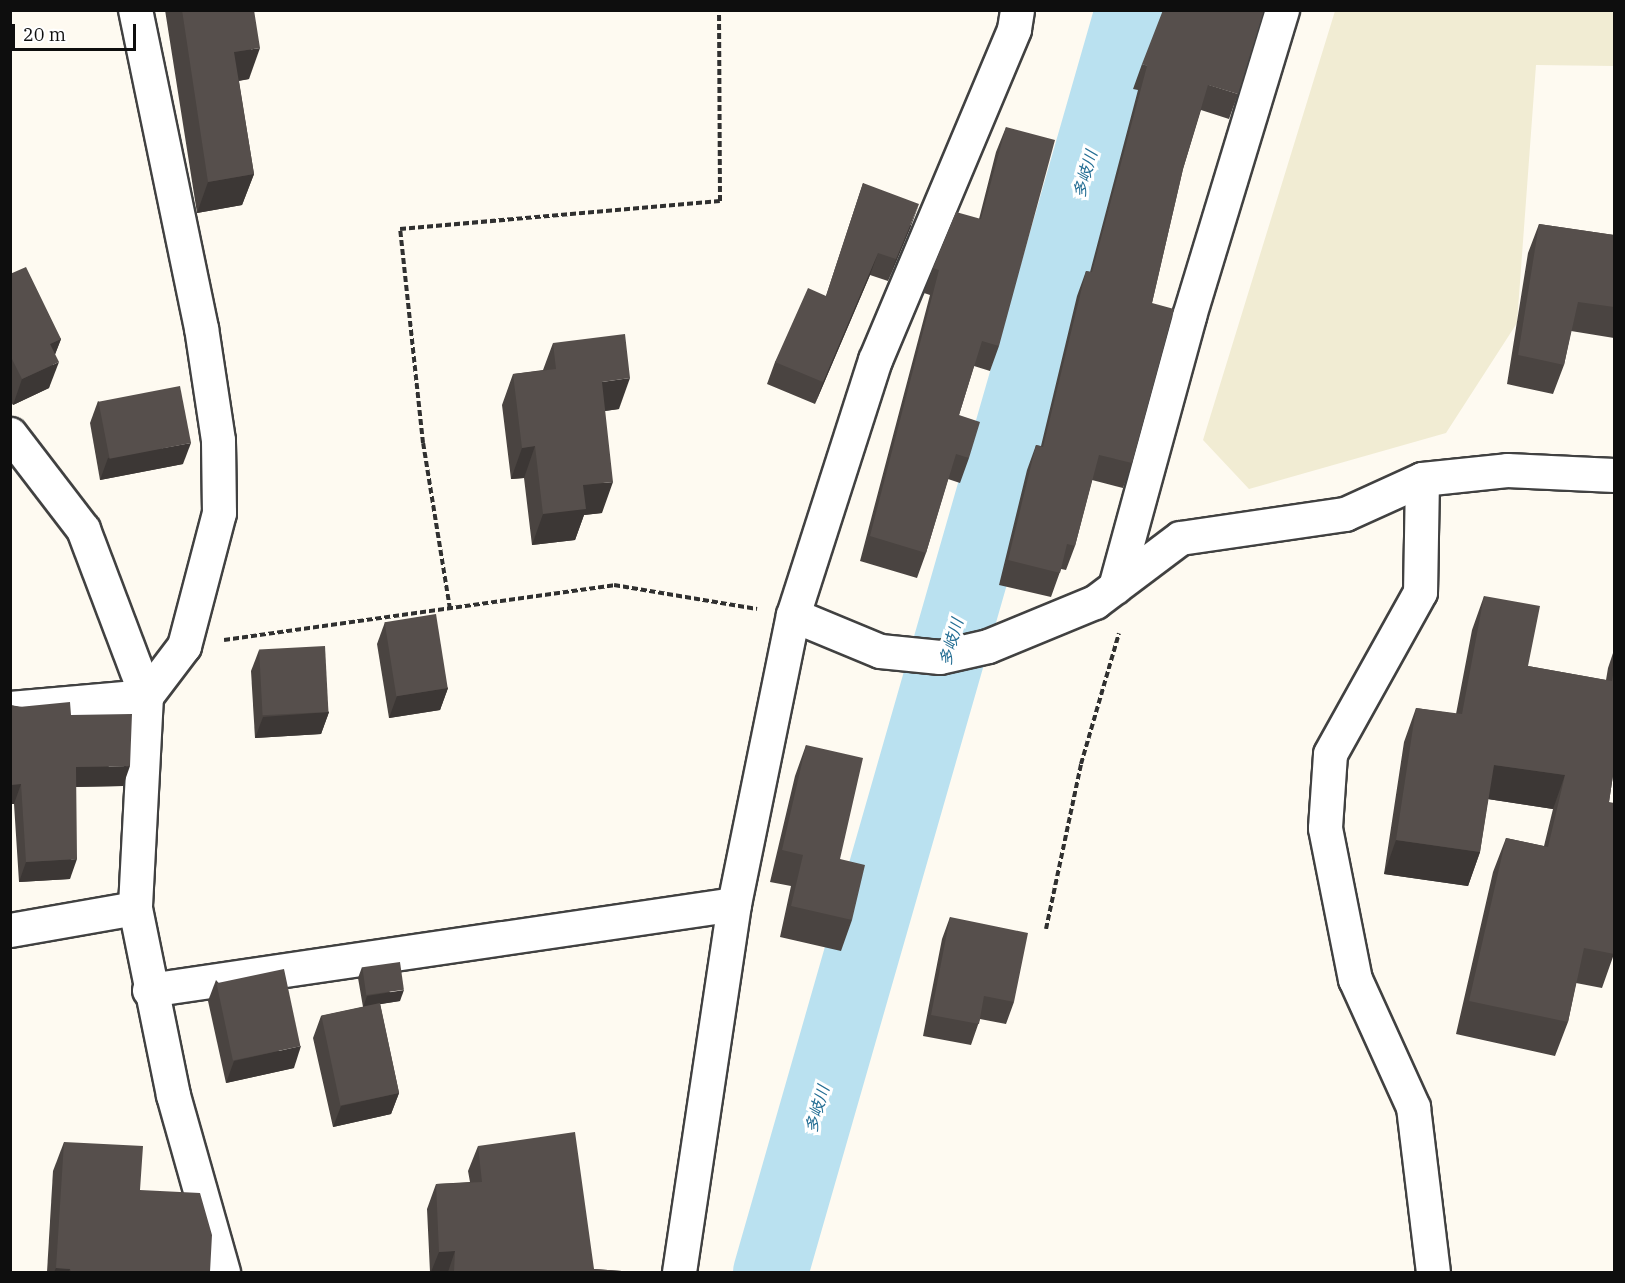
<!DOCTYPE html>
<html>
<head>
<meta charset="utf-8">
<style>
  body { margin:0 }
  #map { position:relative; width:1625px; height:1283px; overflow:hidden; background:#fefaf1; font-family:"IBM Plex Serif","Noto Sans JP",serif }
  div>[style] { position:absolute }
  .farmland>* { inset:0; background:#f1ecd3 }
  .river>* { height:75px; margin:-37.5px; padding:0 37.5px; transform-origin:37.5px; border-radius:37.5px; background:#bae1f0 }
  .path>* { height:4px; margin-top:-2px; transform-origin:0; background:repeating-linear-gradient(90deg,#303030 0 6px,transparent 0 9px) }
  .roads { filter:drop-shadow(2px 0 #414141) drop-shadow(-2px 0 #414141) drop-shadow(0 2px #414141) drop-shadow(0 -2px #414141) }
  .street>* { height:33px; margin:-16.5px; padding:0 16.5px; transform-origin:16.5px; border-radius:16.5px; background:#fff }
  .wall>* { inset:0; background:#4a4441 }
  .shaded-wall>* { inset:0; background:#3c3735 }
  .building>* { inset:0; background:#564f4c; transform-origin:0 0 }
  span { translate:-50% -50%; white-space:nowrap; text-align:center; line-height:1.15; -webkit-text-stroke:6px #fff; paint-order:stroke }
  .water-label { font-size:16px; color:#246e94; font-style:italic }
  .frame { position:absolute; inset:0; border:12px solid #0e0e0e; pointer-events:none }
  .scale { position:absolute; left:12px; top:24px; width:124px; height:27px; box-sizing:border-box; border:3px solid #0e0e0e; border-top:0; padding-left:8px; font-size:18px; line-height:21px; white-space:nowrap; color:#0e0e0e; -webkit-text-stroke:4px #fff; paint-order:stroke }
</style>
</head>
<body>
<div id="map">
  <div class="farmland">
    <i style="clip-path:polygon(1335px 11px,1614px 11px,1614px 66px,1536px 65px,1517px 323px,1446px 433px,1249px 489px,1203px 440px)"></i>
  </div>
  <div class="river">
    <i style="left:770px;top:1272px;width:1313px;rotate:-73.99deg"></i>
  </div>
  <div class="path">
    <i style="left:450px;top:609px;width:168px;rotate:-99.2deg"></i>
    <i style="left:423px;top:443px;width:215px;rotate:-96.1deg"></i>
    <i style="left:400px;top:229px;width:321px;rotate:-5deg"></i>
    <i style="left:720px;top:201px;width:191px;rotate:-90.3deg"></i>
    <i style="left:224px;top:640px;width:394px;rotate:-8deg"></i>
    <i style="left:614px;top:585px;width:145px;rotate:9.5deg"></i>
    <i style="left:1046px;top:929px;width:169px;rotate:-78deg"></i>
    <i style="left:1081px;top:764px;width:136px;rotate:-73.8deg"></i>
  </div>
  <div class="roads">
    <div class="street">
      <i style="left:10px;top:434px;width:120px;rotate:52.5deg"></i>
      <i style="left:83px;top:529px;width:178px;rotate:69.3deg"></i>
      <i style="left:146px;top:696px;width:212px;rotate:93deg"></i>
      <i style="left:135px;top:908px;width:191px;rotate:78.5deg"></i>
      <i style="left:173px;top:1095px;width:184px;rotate:74.2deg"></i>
      <i style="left:1422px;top:479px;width:113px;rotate:91deg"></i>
      <i style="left:1420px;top:592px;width:185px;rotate:119.1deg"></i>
      <i style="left:1330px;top:754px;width:74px;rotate:93.9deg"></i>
      <i style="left:1325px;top:828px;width:154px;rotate:78.8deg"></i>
      <i style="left:1355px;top:979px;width:141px;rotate:65.6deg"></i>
      <i style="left:1413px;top:1107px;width:166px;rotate:83.1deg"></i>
      <i style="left:1115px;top:587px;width:281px;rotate:-74.7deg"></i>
      <i style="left:1189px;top:316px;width:320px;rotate:-73.1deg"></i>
      <i style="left:793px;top:615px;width:94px;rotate:22.5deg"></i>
      <i style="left:880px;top:651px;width:60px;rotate:5.7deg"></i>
      <i style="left:940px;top:657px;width:49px;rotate:-12.9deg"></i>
      <i style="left:988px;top:646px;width:116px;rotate:-22.4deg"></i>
      <i style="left:1095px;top:602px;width:106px;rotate:-37deg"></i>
      <i style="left:1180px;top:538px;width:167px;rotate:-8.3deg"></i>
      <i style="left:1345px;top:514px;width:85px;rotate:-24.4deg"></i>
      <i style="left:1422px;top:479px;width:85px;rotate:-6deg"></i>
      <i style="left:1507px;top:470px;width:107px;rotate:2.7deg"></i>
      <i style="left:10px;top:708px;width:137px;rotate:-5deg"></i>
      <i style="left:146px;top:696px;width:63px;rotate:-52.8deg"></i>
      <i style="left:184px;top:646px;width:138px;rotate:-75.3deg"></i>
      <i style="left:219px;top:513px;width:73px;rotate:-90.8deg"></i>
      <i style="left:218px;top:440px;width:113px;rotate:-98.6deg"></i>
      <i style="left:201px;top:328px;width:325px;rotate:-101.7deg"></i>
      <i style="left:10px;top:930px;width:127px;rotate:-10deg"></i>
      <i style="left:149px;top:990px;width:591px;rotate:-8.36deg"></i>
      <i style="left:679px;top:1272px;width:372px;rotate:-81.5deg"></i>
      <i style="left:734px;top:904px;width:295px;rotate:-78.5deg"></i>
      <i style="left:793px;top:615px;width:268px;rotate:-72.2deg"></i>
      <i style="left:875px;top:360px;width:359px;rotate:-67.2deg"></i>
      <i style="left:1014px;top:29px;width:19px;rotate:-81deg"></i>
    </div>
  </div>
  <div class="wall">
    <i style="clip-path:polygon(165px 10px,254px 10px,249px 79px,239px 81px,254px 174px,242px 205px,197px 213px)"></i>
    <i style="clip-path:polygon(1142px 64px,1238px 94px,1229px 119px,1201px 110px,1183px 169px,1152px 303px,1132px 463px,1123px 488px,1092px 480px,1075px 546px,1066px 570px,1061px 569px,1051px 597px,999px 585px,1027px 470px,1036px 445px,1041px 446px,1077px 296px,1086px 271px,1090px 272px,1138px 90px,1133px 89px)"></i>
    <i style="clip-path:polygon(1006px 127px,999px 346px,990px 371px,974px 366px,959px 415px,969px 458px,960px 483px,948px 479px,926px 553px,917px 578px,860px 561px,930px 295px,924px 293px,933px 268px,979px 219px,996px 152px)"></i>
    <i style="clip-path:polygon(863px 183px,911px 226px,888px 281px,870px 275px,815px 404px,767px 384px,775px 362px,826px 296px)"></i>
    <i style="clip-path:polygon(1539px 224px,1614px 235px,1614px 338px,1571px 331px,1564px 365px,1553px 394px,1507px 384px,1528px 253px)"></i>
    <i style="clip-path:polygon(10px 274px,61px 339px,55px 354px,49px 388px,13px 405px,10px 401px)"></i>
    <i style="clip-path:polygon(553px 343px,619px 409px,605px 411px,602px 513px,584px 515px,575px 540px,532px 545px,524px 478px,511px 479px,502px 405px,513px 374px,543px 370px)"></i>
    <i style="clip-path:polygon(98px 401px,183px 464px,100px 480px,90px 423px)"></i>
    <i style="clip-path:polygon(1484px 596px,1528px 666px,1606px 680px,1608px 668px,1614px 650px,1614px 769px,1609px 802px,1614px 954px,1602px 988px,1576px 983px,1568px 1022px,1555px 1056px,1456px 1034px,1493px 872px,1506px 838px,1544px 846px,1553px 809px,1488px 799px,1480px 852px,1468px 886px,1384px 874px,1404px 742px,1416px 708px,1456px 714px,1472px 630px)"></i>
    <i style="clip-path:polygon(385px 622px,448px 688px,440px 710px,389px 718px,377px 644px)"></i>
    <i style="clip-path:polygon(259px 650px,329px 712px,321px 734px,255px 738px,251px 671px)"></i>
    <i style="clip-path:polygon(10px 705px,71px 715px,123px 786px,76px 787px,70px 879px,19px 882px,14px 804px,10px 804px)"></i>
    <i style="clip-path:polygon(806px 745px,840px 859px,852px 920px,841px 951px,780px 937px,791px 886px,770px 882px,795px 776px)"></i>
    <i style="clip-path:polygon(950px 917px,1014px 1002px,1006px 1024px,980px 1019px,971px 1045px,923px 1036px,942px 939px)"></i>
    <i style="clip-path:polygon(362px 967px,400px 1001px,380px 1004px,399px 1093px,391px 1114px,333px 1127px,313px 1038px,321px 1016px,363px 1007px,358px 978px)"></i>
    <i style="clip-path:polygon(216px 980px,294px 1068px,226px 1083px,208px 1001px)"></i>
    <i style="clip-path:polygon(64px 1142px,140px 1190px,210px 1272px,47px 1272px,53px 1171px)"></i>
    <i style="clip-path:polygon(478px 1146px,594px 1269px,636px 1272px,430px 1272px,427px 1209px,436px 1184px,470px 1182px,468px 1171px)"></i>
  </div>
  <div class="shaded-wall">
    <i style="clip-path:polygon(260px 48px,249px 79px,223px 83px,234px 52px)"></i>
    <i style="clip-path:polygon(254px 174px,242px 205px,197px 213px,208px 182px)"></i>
    <i style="clip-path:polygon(919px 204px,911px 226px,888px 281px,896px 259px)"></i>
    <i style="clip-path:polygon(878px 253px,870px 275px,815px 404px,823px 382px)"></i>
    <i style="clip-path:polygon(61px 339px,51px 365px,50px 344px)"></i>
    <i style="clip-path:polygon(59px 362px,49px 388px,13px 405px,22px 379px)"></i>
    <i style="clip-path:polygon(630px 378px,619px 409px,590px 413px,602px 382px)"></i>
    <i style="clip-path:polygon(191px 443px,183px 464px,100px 480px,108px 458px)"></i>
    <i style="clip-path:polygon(535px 446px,524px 478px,511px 479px,522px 448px)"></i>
    <i style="clip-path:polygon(613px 482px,602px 513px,584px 515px,575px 540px,532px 545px,543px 514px,583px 485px)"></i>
    <i style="clip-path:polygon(448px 688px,440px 710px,389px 718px,397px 696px)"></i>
    <i style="clip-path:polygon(329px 712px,321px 734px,255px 738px,263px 717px)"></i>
    <i style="clip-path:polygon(1494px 765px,1565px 775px,1553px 809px,1481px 798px)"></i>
    <i style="clip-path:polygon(130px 766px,123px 786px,68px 787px,76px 767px)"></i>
    <i style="clip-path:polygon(21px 784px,14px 804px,10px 804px,10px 785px)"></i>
    <i style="clip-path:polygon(1396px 840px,1480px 852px,1468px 886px,1384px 874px)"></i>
    <i style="clip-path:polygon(77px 859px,70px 879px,19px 882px,26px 862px)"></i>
    <i style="clip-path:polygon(404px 990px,400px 1001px,363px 1007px,367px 996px)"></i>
    <i style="clip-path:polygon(301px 1046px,294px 1068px,226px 1083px,234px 1061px)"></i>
    <i style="clip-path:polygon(399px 1093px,391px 1114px,333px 1127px,341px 1106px)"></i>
    <i style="clip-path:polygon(455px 1251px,448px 1272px,431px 1272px,439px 1252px)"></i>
    <i style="clip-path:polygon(56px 1268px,70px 1269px,69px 1272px,54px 1272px)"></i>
  </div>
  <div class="building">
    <i style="clip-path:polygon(182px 10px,254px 10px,260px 48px,234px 52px,254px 174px,208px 182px)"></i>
    <i style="clip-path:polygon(1163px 10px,1264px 10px,1238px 94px,1208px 85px,1183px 169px,1152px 303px,1174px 309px,1132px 463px,1099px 455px,1075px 546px,1067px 544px,1060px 573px,1008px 560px,1036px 445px,1043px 447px,1086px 271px,1092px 272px,1147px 66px,1142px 64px)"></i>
    <i style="clip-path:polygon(1006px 127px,1055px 140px,999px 346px,982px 341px,959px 415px,980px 422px,969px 458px,956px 454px,926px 553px,870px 536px,939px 270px,933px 268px,956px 212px,981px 219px)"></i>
    <i style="clip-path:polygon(863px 183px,919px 204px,896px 259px,878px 253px,823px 382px,775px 362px,808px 288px,826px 296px)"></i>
    <i style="clip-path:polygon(1539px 224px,1614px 235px,1614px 307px,1578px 302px,1564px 365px,1518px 355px)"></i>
    <i style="clip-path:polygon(26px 267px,61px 339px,50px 344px,59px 362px,22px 379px,12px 359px,10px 360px,10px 274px)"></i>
    <i style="clip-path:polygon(625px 334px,630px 378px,602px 382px,613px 482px,583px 485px,586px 509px,543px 514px,535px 446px,522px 448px,513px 374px,556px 369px,553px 343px)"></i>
    <i style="left:180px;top:386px;width:58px;height:83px;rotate:79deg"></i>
    <i style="clip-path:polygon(1484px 596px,1540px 606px,1528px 666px,1612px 681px,1614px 669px,1614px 769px,1609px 802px,1614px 803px,1614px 954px,1584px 948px,1568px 1022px,1469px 1001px,1506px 838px,1548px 847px,1565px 775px,1494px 765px,1480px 852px,1396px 840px,1416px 708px,1462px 714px)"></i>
    <i style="left:436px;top:614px;width:75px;height:52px;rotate:81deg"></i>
    <i style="left:325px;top:646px;width:66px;height:66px;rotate:87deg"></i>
    <i style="clip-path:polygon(70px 702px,71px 715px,132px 714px,130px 766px,76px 767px,77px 859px,26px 862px,21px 784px,10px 785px,10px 705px,19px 707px)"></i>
    <i style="clip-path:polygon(806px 745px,863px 758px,840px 859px,865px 865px,852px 920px,791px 906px,803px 855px,782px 850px)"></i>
    <i style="clip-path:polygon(950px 917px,1028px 933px,1014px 1002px,984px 996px,979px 1024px,931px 1015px)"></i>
    <i style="left:400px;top:962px;width:28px;height:38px;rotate:82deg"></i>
    <i style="left:284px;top:969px;width:79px;height:69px;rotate:78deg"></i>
    <i style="left:380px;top:1003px;width:92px;height:60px;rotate:78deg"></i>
    <i style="clip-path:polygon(575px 1132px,594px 1269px,636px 1272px,454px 1272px,455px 1251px,439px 1252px,436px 1184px,482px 1182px,478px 1146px)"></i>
    <i style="clip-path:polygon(64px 1142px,143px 1146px,140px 1190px,200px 1193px,212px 1235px,210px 1272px,71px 1272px,70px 1269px,56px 1268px)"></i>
  </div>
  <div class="water-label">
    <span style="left:1085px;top:174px;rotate:-74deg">多岐川</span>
    <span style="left:951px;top:642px;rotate:-74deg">多岐川</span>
    <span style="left:817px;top:1109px;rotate:-74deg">多岐川</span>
  </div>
  <div class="frame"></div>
  <div class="scale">20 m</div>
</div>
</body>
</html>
